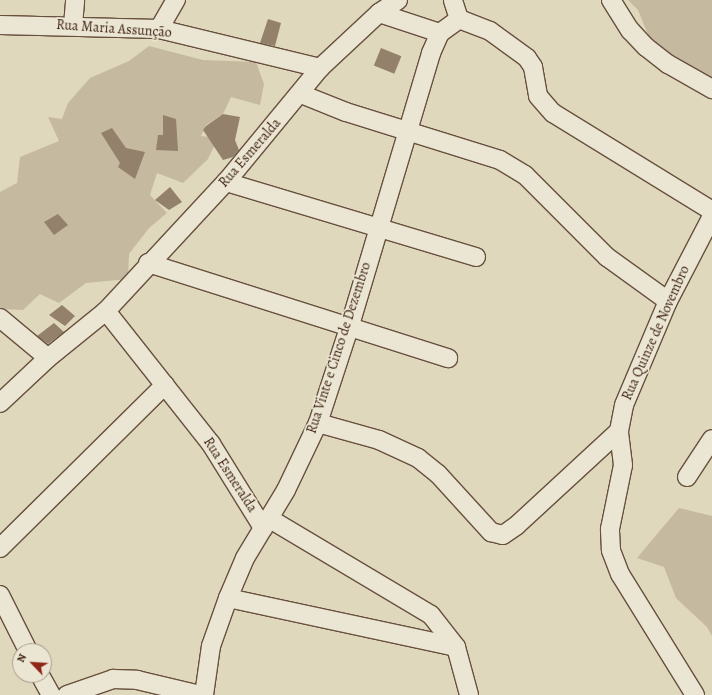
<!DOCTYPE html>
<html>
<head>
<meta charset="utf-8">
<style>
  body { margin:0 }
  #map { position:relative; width:712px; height:695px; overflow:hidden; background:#e0d8bc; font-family:Alegreya,serif }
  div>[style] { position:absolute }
  .green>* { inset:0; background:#c5b99f }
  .building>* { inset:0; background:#93816b; transform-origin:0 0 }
  .roads { filter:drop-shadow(1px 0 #68503e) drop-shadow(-1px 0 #68503e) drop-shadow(0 1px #68503e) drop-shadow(0 -1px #68503e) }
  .minor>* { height:18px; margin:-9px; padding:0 9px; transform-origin:9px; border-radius:9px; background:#ebe6d3 }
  span { translate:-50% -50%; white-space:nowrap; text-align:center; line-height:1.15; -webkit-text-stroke:3.5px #ebe6d3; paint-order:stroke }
  .street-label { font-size:14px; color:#402314 }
  .north { position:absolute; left:12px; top:643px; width:40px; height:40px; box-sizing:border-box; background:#ebe6d3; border:1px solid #a79887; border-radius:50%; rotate:295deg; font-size:11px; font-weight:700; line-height:16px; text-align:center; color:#402314 }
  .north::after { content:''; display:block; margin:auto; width:14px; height:18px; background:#8f2418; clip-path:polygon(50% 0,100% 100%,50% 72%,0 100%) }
</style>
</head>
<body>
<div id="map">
  <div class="green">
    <i style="clip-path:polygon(628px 0,712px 0,712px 82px,653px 47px,638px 10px)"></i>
    <i style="clip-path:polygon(149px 46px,203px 60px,256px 62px,264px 84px,260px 105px,231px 97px,223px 114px,206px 125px,201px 136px,218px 138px,208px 159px,183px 183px,157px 173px,150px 195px,167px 213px,149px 228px,129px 254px,128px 279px,86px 283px,59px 303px,40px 294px,23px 310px,0 309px,0 192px,17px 183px,20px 157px,59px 141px,48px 117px,62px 119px,68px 103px,90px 78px,129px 61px)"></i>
    <i style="clip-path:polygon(679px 508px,712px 516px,712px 636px,707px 627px,676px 598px,664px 567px,637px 558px)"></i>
  </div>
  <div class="building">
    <i style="clip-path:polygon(268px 19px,281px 23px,275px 46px,260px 43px)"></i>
    <i style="left:381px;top:48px;width:22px;height:19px;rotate:22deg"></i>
    <i style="clip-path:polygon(223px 114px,240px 117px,235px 140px,239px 150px,233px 157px,223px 160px,203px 130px,206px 126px)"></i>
    <i style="clip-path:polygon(163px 115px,176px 119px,178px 151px,156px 150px,158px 135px,163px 135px)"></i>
    <i style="clip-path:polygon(112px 128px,126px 148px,145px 152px,135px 179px,118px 167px,120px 163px,101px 133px)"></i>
    <i style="clip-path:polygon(170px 187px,182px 202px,169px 210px,155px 200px)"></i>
    <i style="clip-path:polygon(58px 214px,68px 225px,54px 235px,44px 222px)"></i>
    <i style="clip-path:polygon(62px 305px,75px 316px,65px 326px,49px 315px)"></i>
    <i style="clip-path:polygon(54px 323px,64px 332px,48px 344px,37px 336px)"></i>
  </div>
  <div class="roads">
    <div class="minor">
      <i style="left:611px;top:0;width:36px;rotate:58deg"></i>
      <i style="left:630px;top:30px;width:23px;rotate:47deg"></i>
      <i style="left:646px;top:47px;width:28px;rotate:38deg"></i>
      <i style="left:668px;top:64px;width:51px;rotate:29.6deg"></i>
      <i style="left:379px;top:13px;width:64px;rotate:18.2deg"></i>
      <i style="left:459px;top:19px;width:33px;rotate:21deg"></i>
      <i style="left:490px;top:31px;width:46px;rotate:36.1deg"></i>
      <i style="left:527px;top:58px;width:11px;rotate:56deg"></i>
      <i style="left:533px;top:67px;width:29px;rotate:80deg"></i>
      <i style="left:538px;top:96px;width:23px;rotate:49deg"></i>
      <i style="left:553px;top:113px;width:187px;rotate:31.6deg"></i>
      <i style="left:0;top:25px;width:159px;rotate:1.4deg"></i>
      <i style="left:159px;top:29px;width:166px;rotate:13.6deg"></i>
      <i style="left:73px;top:25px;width:25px;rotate:-85deg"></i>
      <i style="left:159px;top:29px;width:34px;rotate:-60deg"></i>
      <i style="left:301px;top:94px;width:48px;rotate:21.8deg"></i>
      <i style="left:346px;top:112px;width:161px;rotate:17.3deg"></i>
      <i style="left:500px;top:160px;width:29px;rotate:31deg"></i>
      <i style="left:525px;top:175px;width:116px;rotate:45deg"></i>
      <i style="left:607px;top:257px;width:75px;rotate:35.8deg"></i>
      <i style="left:226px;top:182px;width:261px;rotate:16.7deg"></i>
      <i style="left:148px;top:263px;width:315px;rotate:17.6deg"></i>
      <i style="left:106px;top:311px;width:169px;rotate:51.7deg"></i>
      <i style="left:211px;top:444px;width:99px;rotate:58.2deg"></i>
      <i style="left:0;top:318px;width:62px;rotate:39.8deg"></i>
      <i style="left:0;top:403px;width:66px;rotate:-43.2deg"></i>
      <i style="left:48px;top:358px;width:75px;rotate:-39deg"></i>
      <i style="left:106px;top:311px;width:176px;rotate:-47.1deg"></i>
      <i style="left:226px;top:182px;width:148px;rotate:-50.5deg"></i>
      <i style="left:320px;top:68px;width:81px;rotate:-43deg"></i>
      <i style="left:379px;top:13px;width:23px;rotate:-34deg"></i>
      <i style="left:318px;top:423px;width:63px;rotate:15.6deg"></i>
      <i style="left:379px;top:440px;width:43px;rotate:24.8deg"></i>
      <i style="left:418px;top:458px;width:26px;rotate:39deg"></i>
      <i style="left:438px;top:474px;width:79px;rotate:47.6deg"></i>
      <i style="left:491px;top:532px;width:12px;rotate:14deg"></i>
      <i style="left:503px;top:535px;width:16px;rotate:-35deg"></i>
      <i style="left:516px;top:526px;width:140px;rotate:-42.7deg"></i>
      <i style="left:687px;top:477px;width:45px;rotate:-56.7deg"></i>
      <i style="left:270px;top:519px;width:187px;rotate:30.8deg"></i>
      <i style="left:431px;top:615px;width:41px;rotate:52deg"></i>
      <i style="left:456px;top:647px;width:50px;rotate:74.8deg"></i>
      <i style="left:0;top:548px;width:232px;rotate:-44.7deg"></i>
      <i style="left:0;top:595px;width:63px;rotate:63.4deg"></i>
      <i style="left:228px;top:598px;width:233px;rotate:12.1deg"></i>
      <i style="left:40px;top:675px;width:23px;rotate:61deg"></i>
      <i style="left:67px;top:695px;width:49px;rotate:-19.2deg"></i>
      <i style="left:113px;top:679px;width:24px;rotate:2deg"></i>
      <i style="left:137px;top:680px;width:65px;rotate:13.4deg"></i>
      <i style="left:204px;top:695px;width:49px;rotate:-81.9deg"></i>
      <i style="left:211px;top:646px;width:51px;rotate:-70.5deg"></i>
      <i style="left:228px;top:598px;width:43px;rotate:-67deg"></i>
      <i style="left:245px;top:558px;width:79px;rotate:-58.9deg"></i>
      <i style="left:286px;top:490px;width:74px;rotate:-64.5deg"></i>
      <i style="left:318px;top:423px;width:103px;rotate:-71.9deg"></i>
      <i style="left:350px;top:325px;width:284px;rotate:-73.4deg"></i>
      <i style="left:431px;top:53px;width:22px;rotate:-66deg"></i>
      <i style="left:440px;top:33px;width:24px;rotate:-36deg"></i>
      <i style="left:459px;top:19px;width:20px;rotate:-108deg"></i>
      <i style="left:695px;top:695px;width:142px;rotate:-121.8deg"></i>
      <i style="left:620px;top:574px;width:26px;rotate:-111deg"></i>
      <i style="left:611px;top:550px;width:21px;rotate:-93deg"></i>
      <i style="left:610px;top:529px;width:65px;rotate:-78.5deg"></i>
      <i style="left:623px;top:465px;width:34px;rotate:-97deg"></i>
      <i style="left:619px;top:431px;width:26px;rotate:-79deg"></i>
      <i style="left:624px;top:405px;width:113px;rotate:-67.1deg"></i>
      <i style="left:668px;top:301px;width:96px;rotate:-62.6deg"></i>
    </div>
  </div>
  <div class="street-label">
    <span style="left:114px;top:29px;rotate:4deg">Rua Maria Assunção</span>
    <span style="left:250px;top:153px;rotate:-49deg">Rua Esmeralda</span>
    <span style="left:656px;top:333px;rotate:-66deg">Rua Quinze de Novembro</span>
    <span style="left:339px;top:348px;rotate:-72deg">Rua Vinte e Cinco de Dezembro</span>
    <span style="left:230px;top:475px;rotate:57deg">Rua Esmeralda</span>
  </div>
  <div class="north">N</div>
</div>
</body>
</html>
